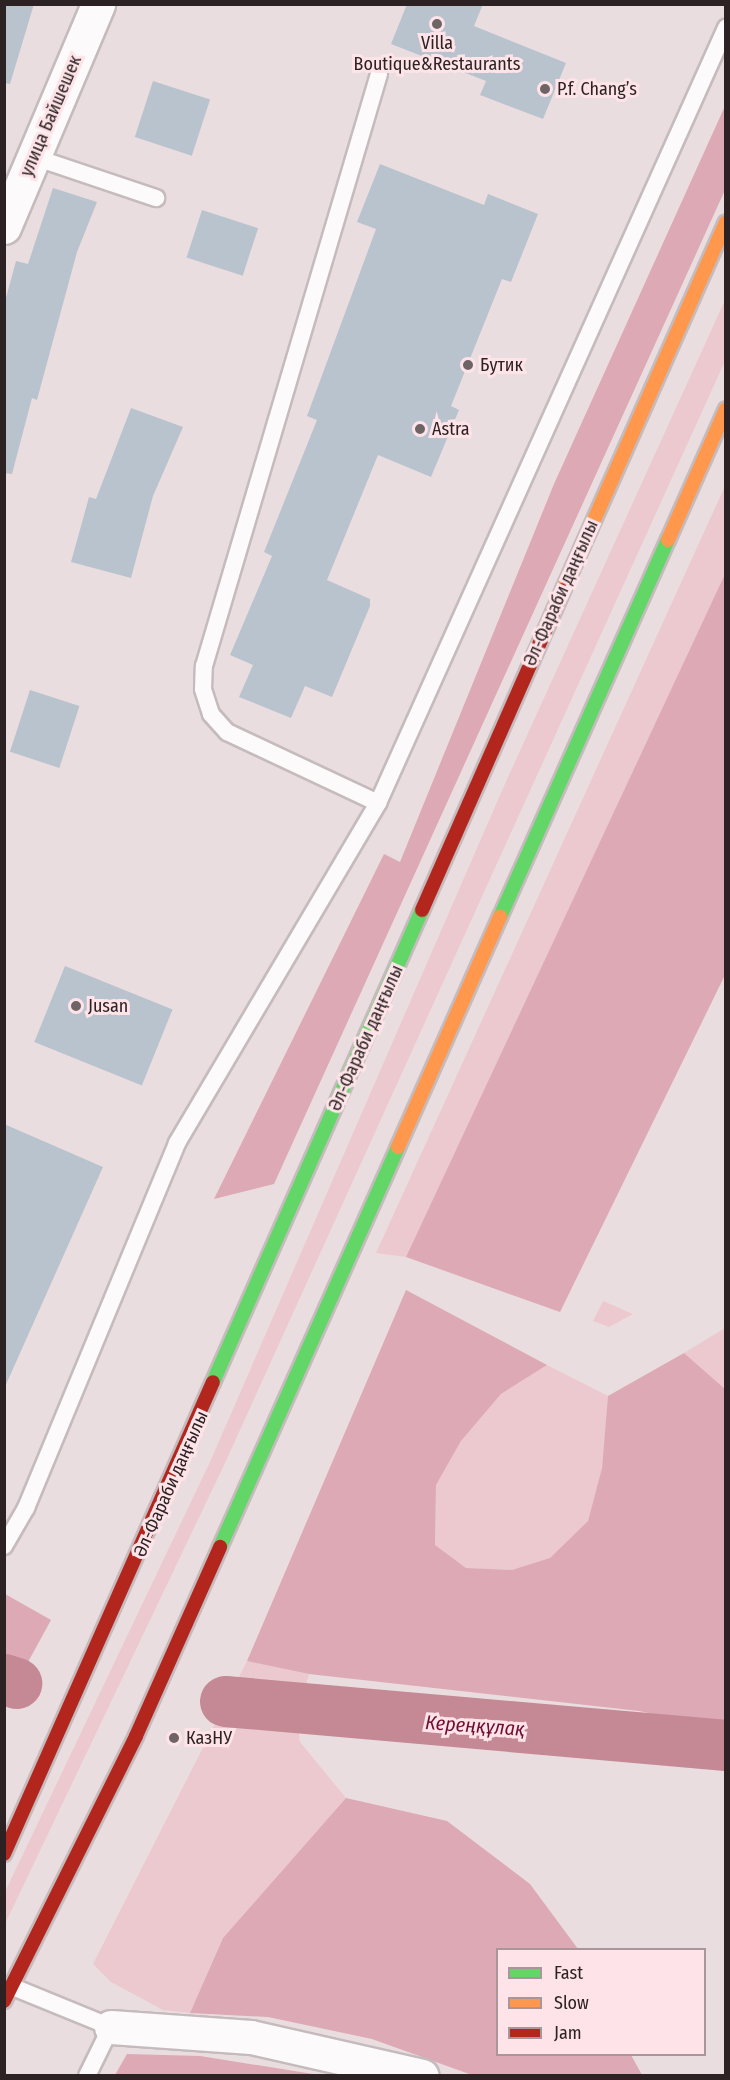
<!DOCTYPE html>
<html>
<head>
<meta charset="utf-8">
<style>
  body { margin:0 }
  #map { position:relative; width:730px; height:2080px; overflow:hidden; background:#eadddf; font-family:"Fira Sans Condensed",sans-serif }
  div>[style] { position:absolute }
  .green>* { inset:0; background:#ecc9ce }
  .forest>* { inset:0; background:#dca9b4 }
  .river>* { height:51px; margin:-25.5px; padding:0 25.5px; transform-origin:25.5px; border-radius:25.5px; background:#c48995 }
  .building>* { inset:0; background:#b9c3cd; transform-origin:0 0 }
  .roads { filter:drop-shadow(2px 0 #c5bbbd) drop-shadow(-2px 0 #c5bbbd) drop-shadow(0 2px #c5bbbd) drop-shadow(0 -2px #c5bbbd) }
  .lane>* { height:16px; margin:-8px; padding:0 8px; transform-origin:8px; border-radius:8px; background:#fcfafa }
  .street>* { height:33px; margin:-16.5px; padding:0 16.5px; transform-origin:16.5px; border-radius:16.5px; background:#fcfafa }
  .fast>* { height:14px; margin:-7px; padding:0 7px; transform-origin:7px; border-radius:7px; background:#63d668 }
  .slow>* { height:14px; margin:-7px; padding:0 7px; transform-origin:7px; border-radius:7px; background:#ff974d }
  .jam>* { height:14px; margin:-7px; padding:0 7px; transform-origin:7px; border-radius:7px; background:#b3261e }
  .dots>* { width:16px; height:16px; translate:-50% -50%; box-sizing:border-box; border:3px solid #fee4e8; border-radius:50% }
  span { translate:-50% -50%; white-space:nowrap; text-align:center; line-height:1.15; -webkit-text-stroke:6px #fee4e8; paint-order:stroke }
  .poi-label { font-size:18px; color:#2c2224 }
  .left { translate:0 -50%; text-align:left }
  .street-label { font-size:18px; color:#2c2224 }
  .water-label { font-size:20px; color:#710d30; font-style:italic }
  .frame { position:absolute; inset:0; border:6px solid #2c2224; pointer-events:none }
  .legend { position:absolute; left:496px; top:1948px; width:210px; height:108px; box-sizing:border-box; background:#fee4e8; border:2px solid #aa969a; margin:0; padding:8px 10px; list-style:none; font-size:18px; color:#2c2224 }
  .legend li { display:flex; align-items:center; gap:12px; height:30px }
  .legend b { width:30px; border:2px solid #aa969a }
</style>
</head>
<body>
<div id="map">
  <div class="green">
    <i style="clip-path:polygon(725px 300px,725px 361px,225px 1463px,5px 1924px,5px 1892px,210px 1462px,504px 786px)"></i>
    <i style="clip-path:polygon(725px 486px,725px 574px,406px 1257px,376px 1253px)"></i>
    <i style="clip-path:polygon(603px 1301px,633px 1314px,609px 1327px,593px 1321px)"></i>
    <i style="clip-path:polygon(725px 1328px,725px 1389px,684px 1353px)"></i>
    <i style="clip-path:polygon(547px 1365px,608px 1396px,602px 1468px,588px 1521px,550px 1558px,512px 1571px,466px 1568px,435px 1545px,436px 1485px,461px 1441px,501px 1394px)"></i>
    <i style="clip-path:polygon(247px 1661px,309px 1674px,297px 1719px,300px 1742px,346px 1798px,223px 1938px,190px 2013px,163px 2010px,111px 1982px,93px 1964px)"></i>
  </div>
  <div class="forest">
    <i style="clip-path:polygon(725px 106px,725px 190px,274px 1184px,214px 1199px,384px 854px,400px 862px,554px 484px)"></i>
    <i style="clip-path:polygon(725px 574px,725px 975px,560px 1312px,406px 1257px)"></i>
    <i style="clip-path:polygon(406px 1290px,547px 1365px,501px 1394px,461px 1441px,436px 1485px,435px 1545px,466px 1568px,512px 1570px,550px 1558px,588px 1521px,602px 1468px,608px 1396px,684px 1353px,725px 1389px,725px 1729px,639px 1711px,309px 1674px,247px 1661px)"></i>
    <i style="clip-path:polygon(5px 1594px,51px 1620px,5px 1704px,4px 1594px)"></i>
    <i style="clip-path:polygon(346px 1798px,447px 1821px,530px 1884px,578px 1949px,498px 1950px,498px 2054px,631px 2055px,642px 2075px,472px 2075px,372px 2039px,268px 2017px,190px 2013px,223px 1938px)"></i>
    <i style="clip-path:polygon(127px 2054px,200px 2056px,319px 2075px,115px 2075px)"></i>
  </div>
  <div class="river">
    <i style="left:4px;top:1679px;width:13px;rotate:18deg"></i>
    <i style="left:225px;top:1701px;width:503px;rotate:5.02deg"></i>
  </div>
  <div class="building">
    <i style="clip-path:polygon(4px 4px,34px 4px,10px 84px,4px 83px)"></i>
    <i style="clip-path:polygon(407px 4px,483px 4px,474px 26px,566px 63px,543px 119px,480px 95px,486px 81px,391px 44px)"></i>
    <i style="left:153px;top:81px;width:60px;height:59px;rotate:18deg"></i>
    <i style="clip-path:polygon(380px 164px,484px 205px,488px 194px,538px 214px,511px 282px,502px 279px,451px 406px,459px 410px,431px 477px,378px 455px,327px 580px,370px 599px,370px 606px,332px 697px,305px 686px,291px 718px,239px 697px,253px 665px,230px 655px,272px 556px,264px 552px,317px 420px,307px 416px,376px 229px,357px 222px)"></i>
    <i style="clip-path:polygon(53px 188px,97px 202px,77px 252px,37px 400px,32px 398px,12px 474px,4px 473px,4px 305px,16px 261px,28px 264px)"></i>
    <i style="left:202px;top:210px;width:59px;height:50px;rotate:18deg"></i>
    <i style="clip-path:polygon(131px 408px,183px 427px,153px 496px,131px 578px,71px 562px,89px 497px,96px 499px)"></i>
    <i style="left:30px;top:690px;width:52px;height:65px;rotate:18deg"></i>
    <i style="left:65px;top:966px;width:116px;height:82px;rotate:22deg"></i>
    <i style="clip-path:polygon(4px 1124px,103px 1167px,4px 1389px)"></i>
  </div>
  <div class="roads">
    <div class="lane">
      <i style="left:34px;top:157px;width:129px;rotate:18.6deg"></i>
      <i style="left:378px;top:803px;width:167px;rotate:-154.8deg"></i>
      <i style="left:227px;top:732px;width:24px;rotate:-132deg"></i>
      <i style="left:211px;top:714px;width:26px;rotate:-108deg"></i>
      <i style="left:203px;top:689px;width:23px;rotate:-88deg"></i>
      <i style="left:204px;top:666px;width:617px;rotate:-73.53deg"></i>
      <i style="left:4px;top:1546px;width:44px;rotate:-59.9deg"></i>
      <i style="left:26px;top:1508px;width:395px;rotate:-67.5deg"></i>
      <i style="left:177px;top:1143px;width:395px;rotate:-59.4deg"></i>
      <i style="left:378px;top:803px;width:850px;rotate:-65.82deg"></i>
      <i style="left:13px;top:1987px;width:106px;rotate:22.2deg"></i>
      <i style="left:111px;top:2027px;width:55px;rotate:116.1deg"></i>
    </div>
    <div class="street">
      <i style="left:4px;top:227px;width:242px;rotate:-67.1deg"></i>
      <i style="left:111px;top:2027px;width:140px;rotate:4.1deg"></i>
      <i style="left:251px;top:2037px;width:175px;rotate:12.8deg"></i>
    </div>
    <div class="fast">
      <i style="left:500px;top:917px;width:413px;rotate:-66deg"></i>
      <i style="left:213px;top:1382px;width:516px;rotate:-66.12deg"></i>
      <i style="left:220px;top:1547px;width:438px;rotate:-66deg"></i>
    </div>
    <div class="slow">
      <i style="left:668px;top:540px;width:143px;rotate:-66.1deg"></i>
      <i style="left:563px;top:590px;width:402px;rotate:-66.1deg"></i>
      <i style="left:398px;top:1147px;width:252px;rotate:-66.1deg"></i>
    </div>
    <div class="jam">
      <i style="left:422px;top:910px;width:350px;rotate:-66.2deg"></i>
      <i style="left:4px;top:1854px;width:516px;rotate:-66.12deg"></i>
      <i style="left:4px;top:2001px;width:296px;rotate:-63.5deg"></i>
      <i style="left:136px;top:1736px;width:207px;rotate:-66deg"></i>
    </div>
  </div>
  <div class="dots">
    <i style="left:437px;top:24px;background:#6e6365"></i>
    <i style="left:545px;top:89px;background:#6e6365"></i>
    <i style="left:468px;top:365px;background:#6e6365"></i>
    <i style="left:420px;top:429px;background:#6e6365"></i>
    <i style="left:76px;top:1006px;background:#6e6365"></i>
    <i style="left:174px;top:1738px;background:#6e6365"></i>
  </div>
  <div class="poi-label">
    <span style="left:437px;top:54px">Villa<br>Boutique&amp;Restaurants</span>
    <span class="left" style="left:557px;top:89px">P.f. Chang’s</span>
    <span class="left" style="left:480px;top:365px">Бутик</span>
    <span class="left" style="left:432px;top:429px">Astra</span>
    <span class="left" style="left:88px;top:1006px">Jusan</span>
    <span class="left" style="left:186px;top:1738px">КазНУ</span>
  </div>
  <div class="street-label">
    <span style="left:51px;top:116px;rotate:-67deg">улица Байшешек</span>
    <span style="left:561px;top:593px;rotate:-66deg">Әл-Фараби даңғылы</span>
    <span style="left:366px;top:1038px;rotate:-66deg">Әл-Фараби даңғылы</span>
    <span style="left:171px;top:1484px;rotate:-66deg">Әл-Фараби даңғылы</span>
  </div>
  <div class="water-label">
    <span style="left:475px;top:1726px;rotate:4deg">Кереңқұлақ</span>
  </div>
  <div class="frame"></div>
  <ul class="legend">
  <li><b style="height:8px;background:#63d668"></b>Fast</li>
  <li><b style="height:8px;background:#ff974d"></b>Slow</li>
  <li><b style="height:8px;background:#b3261e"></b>Jam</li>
  </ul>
</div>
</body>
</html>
